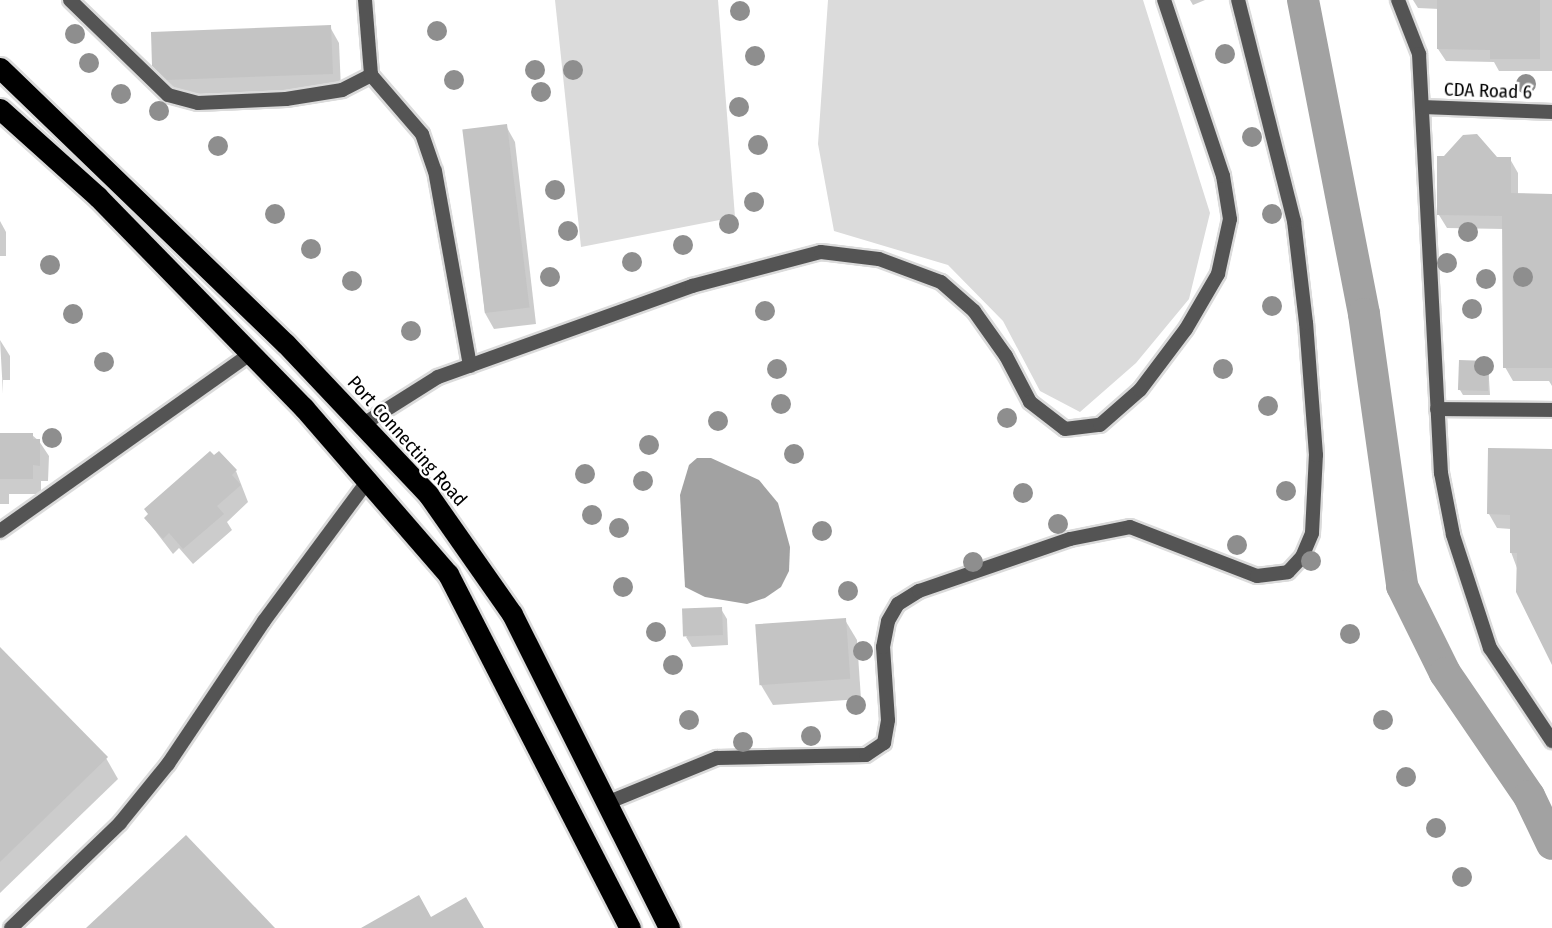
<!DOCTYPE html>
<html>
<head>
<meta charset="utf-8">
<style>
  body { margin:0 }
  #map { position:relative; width:1552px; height:928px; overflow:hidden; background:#fff; font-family:"Fira Sans Condensed",sans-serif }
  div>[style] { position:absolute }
  .green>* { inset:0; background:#dbdbdb }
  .water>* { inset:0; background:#a2a2a2 }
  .shadow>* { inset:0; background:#0003 }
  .canal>* { height:32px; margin:-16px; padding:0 16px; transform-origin:16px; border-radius:16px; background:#a2a2a2 }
  .building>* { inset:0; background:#c4c4c4; transform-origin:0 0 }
  .roads { filter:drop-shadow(2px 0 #dbdbdb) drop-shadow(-2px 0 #dbdbdb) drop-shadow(0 2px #dbdbdb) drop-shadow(0 -2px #dbdbdb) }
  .lane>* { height:14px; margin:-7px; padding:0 7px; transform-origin:7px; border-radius:7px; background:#545454 }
  .street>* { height:14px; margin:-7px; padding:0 7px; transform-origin:7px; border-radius:7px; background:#545454 }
  .highway>* { height:21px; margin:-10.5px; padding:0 10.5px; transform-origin:10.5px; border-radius:10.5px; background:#000 }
  .trees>* { width:20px; height:20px; margin:-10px; border-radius:50%; background:#8e8e8e }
  span { translate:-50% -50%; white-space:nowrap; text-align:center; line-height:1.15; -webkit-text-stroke:5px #fff; paint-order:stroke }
  .street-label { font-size:19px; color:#000 }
</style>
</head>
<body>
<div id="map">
  <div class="green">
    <i style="clip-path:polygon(555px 0,718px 0,735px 217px,581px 247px)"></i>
    <i style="clip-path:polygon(828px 0,1143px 0,1210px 213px,1189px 299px,1136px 363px,1080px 412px,1040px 391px,1003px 321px,948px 265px,834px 231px,818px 144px)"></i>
  </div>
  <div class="water">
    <i style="clip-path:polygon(697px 458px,711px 458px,759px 480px,778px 503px,790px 547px,789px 571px,781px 587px,765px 598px,747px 604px,705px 597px,685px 587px,680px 495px,689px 465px)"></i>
  </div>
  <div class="shadow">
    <i style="clip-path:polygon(1190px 0,1205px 0,1193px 5px)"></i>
    <i style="clip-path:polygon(1413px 0,1552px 0,1552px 71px,1499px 71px,1494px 62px,1446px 61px,1438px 49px,1439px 9px,1418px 8px)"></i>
    <i style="clip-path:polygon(330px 27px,339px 43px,341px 89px,176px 95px,153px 65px)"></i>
    <i style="clip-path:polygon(506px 126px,515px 142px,536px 324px,494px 329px,485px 313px,464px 131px)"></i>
    <i style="clip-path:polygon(1497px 159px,1510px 159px,1518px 173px,1518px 195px,1552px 196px,1552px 386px,1549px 381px,1513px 381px,1505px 367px,1504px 229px,1447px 228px,1439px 215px)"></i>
    <i style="clip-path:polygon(0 221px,6px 232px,6px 256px,0 256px)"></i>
    <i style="clip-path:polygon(0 340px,10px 356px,10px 380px,3px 380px,3px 394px)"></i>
    <i style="clip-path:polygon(1488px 362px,1490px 395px,1463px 395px,1460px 390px)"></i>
    <i style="clip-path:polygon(0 435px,32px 435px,39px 441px,49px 456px,48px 481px,41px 481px,41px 494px,9px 494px,9px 504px,0 504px)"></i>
    <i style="clip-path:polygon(1552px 451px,1552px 662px,1511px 552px,1511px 529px,1497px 528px,1489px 514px)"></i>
    <i style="clip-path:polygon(236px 471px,248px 502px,227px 522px,232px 530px,193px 564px,179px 548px,173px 554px,146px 519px)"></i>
    <i style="clip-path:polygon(721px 609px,727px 619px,728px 645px,692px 647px,686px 637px)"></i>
    <i style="clip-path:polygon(845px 620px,857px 640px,861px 699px,773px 705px,761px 685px)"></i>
    <i style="clip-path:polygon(0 650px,106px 758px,118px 779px,0 893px)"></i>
  </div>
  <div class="canal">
    <i style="left:1303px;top:0;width:320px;rotate:79deg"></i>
    <i style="left:1364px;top:314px;width:275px;rotate:82deg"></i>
    <i style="left:1402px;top:586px;width:97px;rotate:63.7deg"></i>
    <i style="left:1445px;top:673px;width:149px;rotate:55.7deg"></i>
    <i style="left:1529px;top:796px;width:53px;rotate:64.4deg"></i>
  </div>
  <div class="building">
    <i style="clip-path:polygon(1437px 0,1540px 0,1540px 59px,1490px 59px,1490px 50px,1437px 49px)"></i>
    <i style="clip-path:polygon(331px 25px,333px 74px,166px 80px,152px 66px,151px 32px)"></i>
    <i style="left:507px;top:124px;width:185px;height:45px;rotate:83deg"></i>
    <i style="clip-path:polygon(1477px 134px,1497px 157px,1511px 157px,1511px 193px,1552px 194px,1552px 368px,1503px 368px,1502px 216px,1437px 215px,1437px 156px,1444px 156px,1463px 135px)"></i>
    <i style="left:1459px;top:360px;width:30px;height:30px;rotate:2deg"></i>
    <i style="clip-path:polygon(0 433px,33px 433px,33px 439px,40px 439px,40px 466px,33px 465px,33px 479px,0 479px)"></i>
    <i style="clip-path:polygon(1488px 448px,1552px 449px,1552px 665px,1516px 592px,1517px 553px,1510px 553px,1510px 515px,1487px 514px)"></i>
    <i style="clip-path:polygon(210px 451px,214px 455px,219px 451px,237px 470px,232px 475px,241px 485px,217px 506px,224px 514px,183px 549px,169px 533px,163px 539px,144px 518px,148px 514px,144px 509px)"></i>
    <i style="left:722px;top:607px;width:28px;height:40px;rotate:88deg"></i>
    <i style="left:846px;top:618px;width:61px;height:91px;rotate:86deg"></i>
    <i style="clip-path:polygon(0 647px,108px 757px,0 862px)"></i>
    <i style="clip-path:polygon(186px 835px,275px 928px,86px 928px)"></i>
    <i style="clip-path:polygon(419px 895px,431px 917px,466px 897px,484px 928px,361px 928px)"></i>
  </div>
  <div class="roads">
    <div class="lane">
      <i style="left:0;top:531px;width:306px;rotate:-35.3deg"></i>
      <i style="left:11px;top:928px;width:151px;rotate:-43.9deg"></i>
      <i style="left:120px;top:823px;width:76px;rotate:-50.9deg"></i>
      <i style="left:168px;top:764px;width:172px;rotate:-56.1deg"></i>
      <i style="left:264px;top:621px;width:177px;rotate:-53.5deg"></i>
    </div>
    <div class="street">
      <i style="left:70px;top:0;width:136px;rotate:44.1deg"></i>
      <i style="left:168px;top:95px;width:31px;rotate:15deg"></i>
      <i style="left:198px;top:103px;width:88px;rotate:-2.6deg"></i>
      <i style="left:286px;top:99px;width:57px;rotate:-9.1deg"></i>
      <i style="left:342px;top:90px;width:33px;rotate:-27deg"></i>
      <i style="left:365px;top:0;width:75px;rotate:85.4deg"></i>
      <i style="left:371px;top:75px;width:78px;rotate:49.2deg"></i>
      <i style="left:422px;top:134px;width:39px;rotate:71deg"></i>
      <i style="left:435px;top:171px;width:198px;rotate:79.8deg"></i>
      <i style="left:1398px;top:0;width:58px;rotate:68.7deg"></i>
      <i style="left:1419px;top:54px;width:420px;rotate:87deg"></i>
      <i style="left:1441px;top:473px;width:63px;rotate:79deg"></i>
      <i style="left:1453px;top:535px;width:119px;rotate:71.9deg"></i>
      <i style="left:1490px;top:648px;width:112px;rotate:56.3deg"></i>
      <i style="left:1423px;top:107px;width:129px;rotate:2.2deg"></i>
      <i style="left:1437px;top:409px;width:115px;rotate:0.5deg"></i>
      <i style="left:365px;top:423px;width:86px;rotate:-32.2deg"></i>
      <i style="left:438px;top:377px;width:270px;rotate:-19.7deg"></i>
      <i style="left:692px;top:286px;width:133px;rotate:-14.8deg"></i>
      <i style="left:821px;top:252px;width:58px;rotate:6.9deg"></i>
      <i style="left:879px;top:259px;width:66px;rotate:20.4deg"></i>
      <i style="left:941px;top:282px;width:44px;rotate:41.3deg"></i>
      <i style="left:974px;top:311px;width:55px;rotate:54.6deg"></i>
      <i style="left:1006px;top:356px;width:52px;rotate:62.4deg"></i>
      <i style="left:1030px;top:402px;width:44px;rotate:37.6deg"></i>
      <i style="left:1065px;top:429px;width:35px;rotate:-7deg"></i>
      <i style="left:1100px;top:425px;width:53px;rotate:-41.2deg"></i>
      <i style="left:1140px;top:390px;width:76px;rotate:-53deg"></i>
      <i style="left:1186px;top:329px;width:64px;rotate:-59.8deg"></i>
      <i style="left:1218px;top:274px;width:56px;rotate:-77.7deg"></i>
      <i style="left:1230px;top:219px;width:44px;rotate:-99.2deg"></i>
      <i style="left:1223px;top:176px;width:186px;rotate:-108.5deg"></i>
      <i style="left:609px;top:802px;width:117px;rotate:-22.2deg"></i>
      <i style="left:717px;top:758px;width:149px;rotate:-1.2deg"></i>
      <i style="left:866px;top:755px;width:22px;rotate:-34deg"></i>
      <i style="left:884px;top:743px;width:23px;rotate:-80deg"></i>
      <i style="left:888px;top:720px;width:73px;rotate:-93.9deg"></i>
      <i style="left:883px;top:647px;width:26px;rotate:-79deg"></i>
      <i style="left:888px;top:621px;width:20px;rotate:-60deg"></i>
      <i style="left:898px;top:604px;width:25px;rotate:-32deg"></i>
      <i style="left:919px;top:591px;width:160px;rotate:-19deg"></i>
      <i style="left:1070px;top:539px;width:61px;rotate:-11.3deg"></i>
      <i style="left:1130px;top:527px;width:136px;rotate:21.1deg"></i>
      <i style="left:1257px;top:576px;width:31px;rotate:-7deg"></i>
      <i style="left:1288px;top:572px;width:21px;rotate:-47deg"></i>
      <i style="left:1302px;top:557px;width:26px;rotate:-67deg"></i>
      <i style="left:1312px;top:533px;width:78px;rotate:-87.1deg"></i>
      <i style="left:1316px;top:455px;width:132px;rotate:-94.3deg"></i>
      <i style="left:1306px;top:323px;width:103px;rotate:-96.7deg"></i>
      <i style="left:1294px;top:221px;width:228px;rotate:-104.2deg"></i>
    </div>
    <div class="highway">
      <i style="left:0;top:68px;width:397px;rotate:44deg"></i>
      <i style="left:286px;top:344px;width:207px;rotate:46.6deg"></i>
      <i style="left:428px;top:494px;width:146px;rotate:55deg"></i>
      <i style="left:512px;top:614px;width:351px;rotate:63.4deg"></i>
      <i style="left:0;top:109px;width:132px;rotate:41.9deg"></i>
      <i style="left:98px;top:197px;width:295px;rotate:45.7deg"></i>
      <i style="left:304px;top:408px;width:220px;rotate:49.1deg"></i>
      <i style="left:448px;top:574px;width:398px;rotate:62.8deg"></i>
    </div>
  </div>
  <div class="trees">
    <i style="left:740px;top:11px"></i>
    <i style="left:437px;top:31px"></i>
    <i style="left:75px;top:34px"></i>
    <i style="left:1225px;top:54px"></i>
    <i style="left:755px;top:56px"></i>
    <i style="left:89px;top:63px"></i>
    <i style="left:535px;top:70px"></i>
    <i style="left:573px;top:70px"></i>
    <i style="left:454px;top:80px"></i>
    <i style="left:1526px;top:84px"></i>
    <i style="left:541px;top:92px"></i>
    <i style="left:121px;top:94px"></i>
    <i style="left:739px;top:107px"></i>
    <i style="left:159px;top:111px"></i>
    <i style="left:1252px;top:137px"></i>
    <i style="left:758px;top:145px"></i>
    <i style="left:218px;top:146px"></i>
    <i style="left:555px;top:190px"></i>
    <i style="left:754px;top:202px"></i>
    <i style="left:275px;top:214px"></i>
    <i style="left:1272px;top:214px"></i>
    <i style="left:729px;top:224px"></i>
    <i style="left:568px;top:231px"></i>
    <i style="left:1468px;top:232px"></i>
    <i style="left:683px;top:245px"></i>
    <i style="left:311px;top:249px"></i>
    <i style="left:632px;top:262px"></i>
    <i style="left:1447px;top:263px"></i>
    <i style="left:50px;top:265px"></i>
    <i style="left:550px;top:277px"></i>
    <i style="left:1523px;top:277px"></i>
    <i style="left:1486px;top:279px"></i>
    <i style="left:352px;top:281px"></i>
    <i style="left:1272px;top:306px"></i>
    <i style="left:1472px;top:309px"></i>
    <i style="left:765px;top:311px"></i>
    <i style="left:73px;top:314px"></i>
    <i style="left:411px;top:331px"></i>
    <i style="left:104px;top:362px"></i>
    <i style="left:1484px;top:366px"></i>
    <i style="left:777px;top:369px"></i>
    <i style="left:1223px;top:369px"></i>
    <i style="left:781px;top:404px"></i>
    <i style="left:1268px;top:406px"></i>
    <i style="left:1007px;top:418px"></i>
    <i style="left:718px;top:421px"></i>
    <i style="left:52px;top:438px"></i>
    <i style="left:649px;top:445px"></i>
    <i style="left:794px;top:454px"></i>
    <i style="left:585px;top:474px"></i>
    <i style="left:643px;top:481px"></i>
    <i style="left:1286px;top:491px"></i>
    <i style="left:1023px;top:493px"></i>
    <i style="left:592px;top:515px"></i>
    <i style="left:1058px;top:524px"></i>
    <i style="left:619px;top:528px"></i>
    <i style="left:822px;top:531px"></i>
    <i style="left:1237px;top:545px"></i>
    <i style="left:1311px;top:561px"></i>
    <i style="left:973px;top:562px"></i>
    <i style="left:623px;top:587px"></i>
    <i style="left:848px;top:591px"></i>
    <i style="left:656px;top:632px"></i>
    <i style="left:1350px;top:634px"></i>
    <i style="left:863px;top:651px"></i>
    <i style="left:673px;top:665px"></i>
    <i style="left:856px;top:705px"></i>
    <i style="left:689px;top:720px"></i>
    <i style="left:1383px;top:720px"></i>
    <i style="left:811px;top:736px"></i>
    <i style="left:743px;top:742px"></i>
    <i style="left:1406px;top:777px"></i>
    <i style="left:1436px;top:828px"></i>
    <i style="left:1462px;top:877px"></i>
  </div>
  <div class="street-label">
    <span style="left:1488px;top:91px;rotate:2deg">CDA Road 6</span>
    <span style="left:407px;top:441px;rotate:48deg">Port Connecting Road</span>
  </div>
</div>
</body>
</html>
